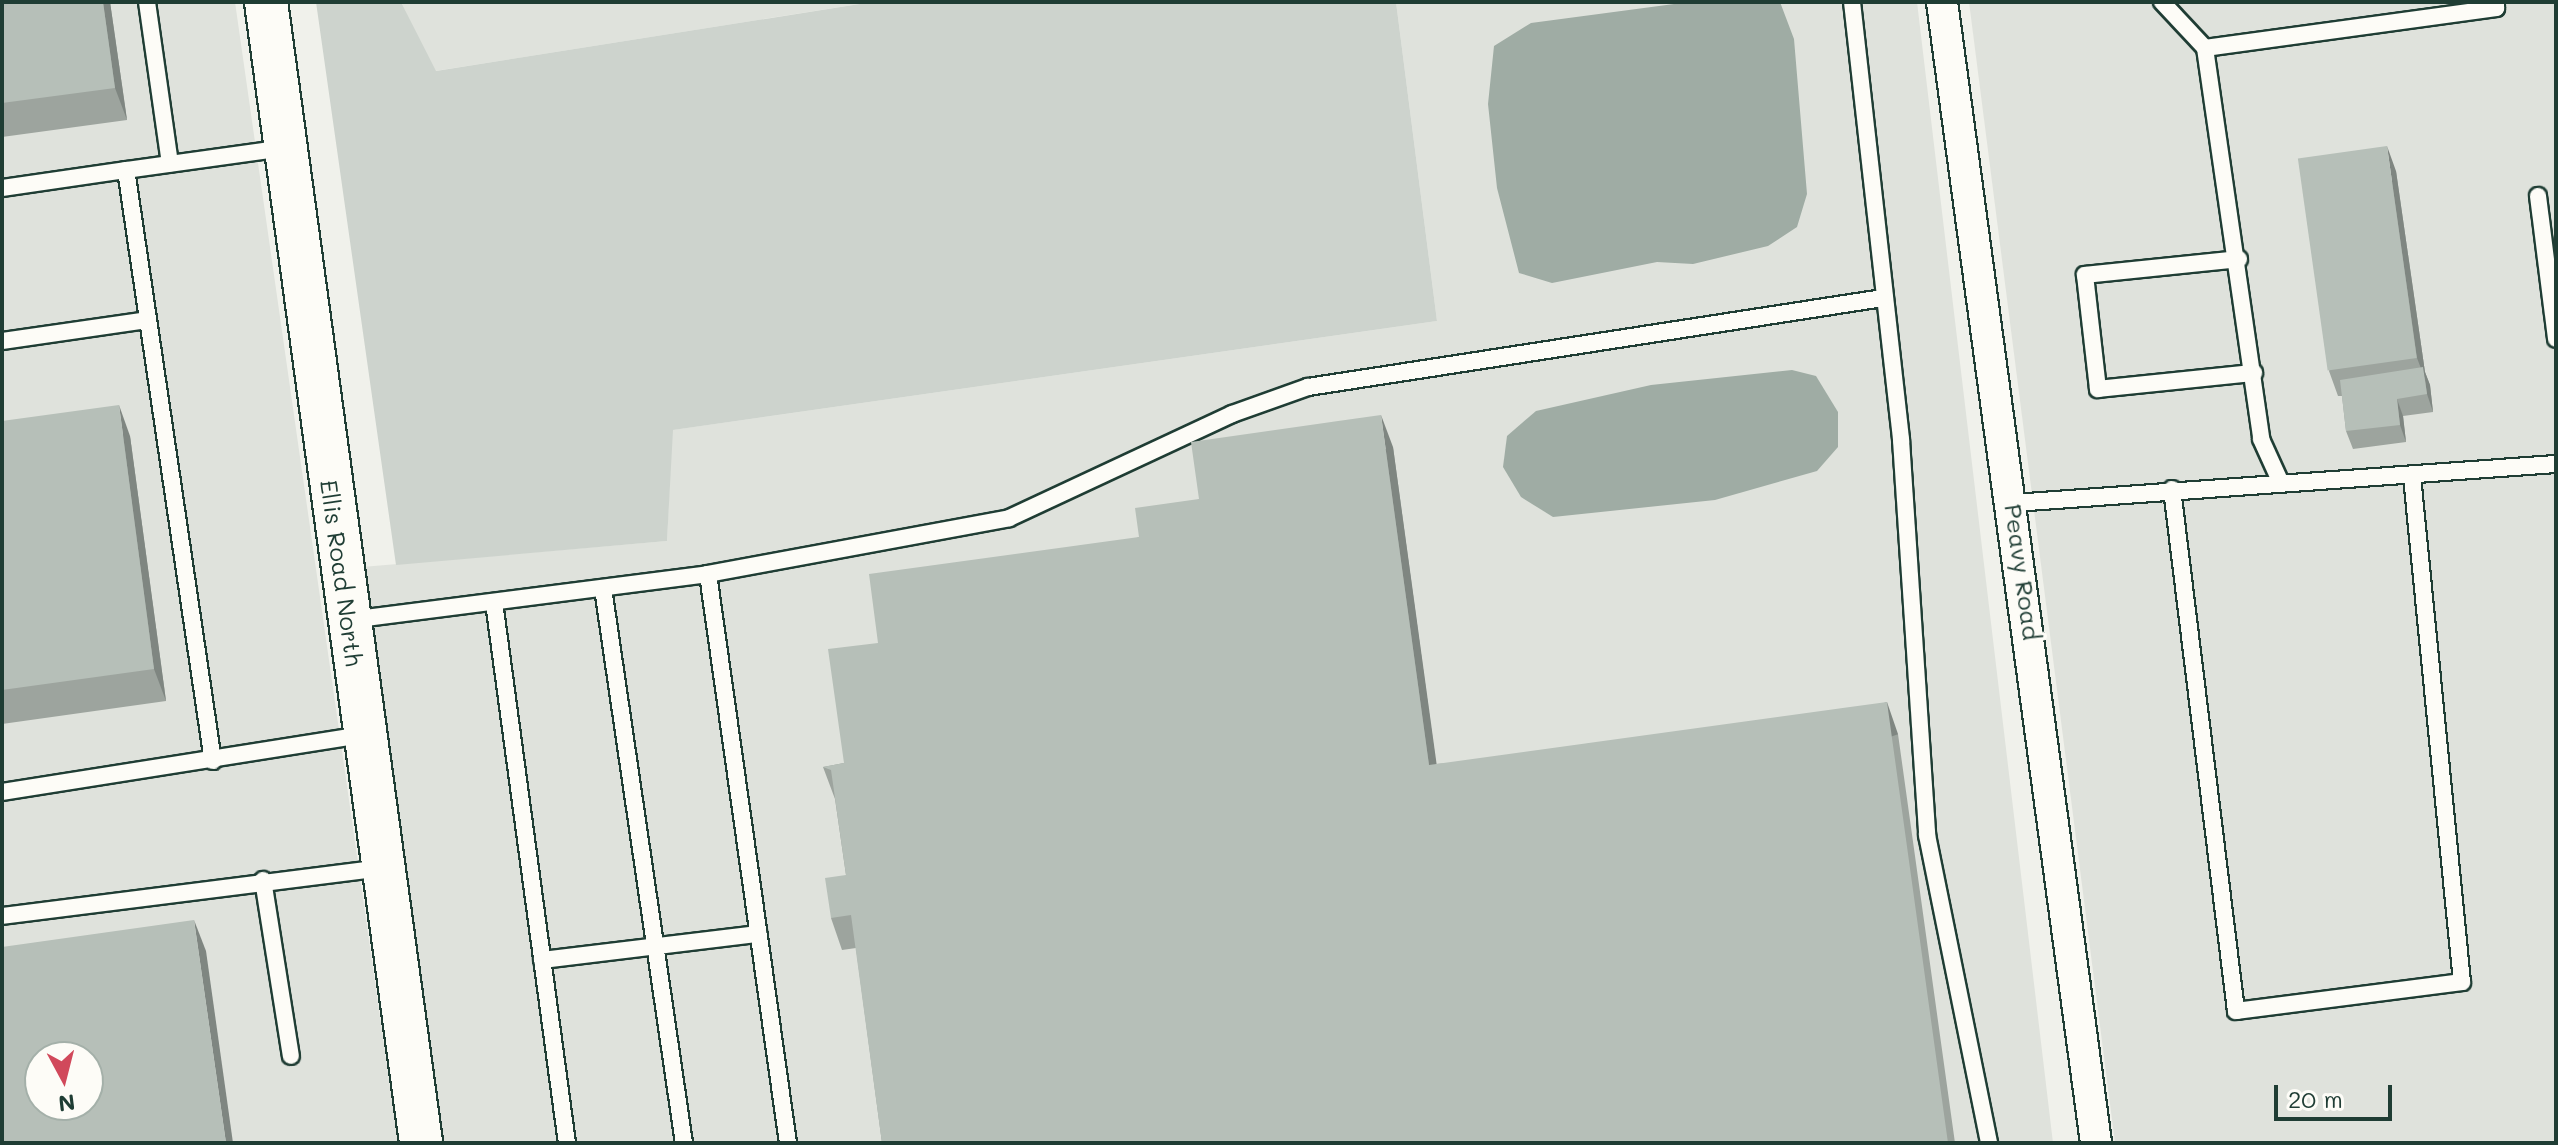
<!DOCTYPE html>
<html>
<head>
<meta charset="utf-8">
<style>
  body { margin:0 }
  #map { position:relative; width:2558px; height:1145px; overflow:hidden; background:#f0f1eb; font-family:Mali,sans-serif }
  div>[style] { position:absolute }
  .built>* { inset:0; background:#dfe2dc }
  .green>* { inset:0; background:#cdd3cd }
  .water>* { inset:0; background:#9faca4 }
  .roads { filter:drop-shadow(2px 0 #1f3d34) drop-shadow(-2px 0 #1f3d34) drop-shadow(0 2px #1f3d34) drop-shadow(0 -2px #1f3d34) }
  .lane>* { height:16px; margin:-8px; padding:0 8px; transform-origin:8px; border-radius:8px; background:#fdfcf7 }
  .street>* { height:30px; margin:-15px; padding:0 15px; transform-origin:15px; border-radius:15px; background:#fdfcf7 }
  .secondary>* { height:42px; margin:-21px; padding:0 21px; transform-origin:21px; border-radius:21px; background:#fdfcf7 }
  .wall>* { inset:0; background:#9da49e }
  .shaded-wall>* { inset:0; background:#7f8681; transform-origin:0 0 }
  .building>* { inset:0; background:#b6bfb8; transform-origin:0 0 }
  span { translate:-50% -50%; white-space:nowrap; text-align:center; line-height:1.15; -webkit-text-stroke:7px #fdfcf7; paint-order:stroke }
  .street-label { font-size:24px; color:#1f3d34 }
  .frame { position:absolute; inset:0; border:4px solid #1f3d34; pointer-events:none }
  .north { position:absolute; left:24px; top:1041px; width:80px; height:80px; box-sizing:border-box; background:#fdfcf7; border:2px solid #a4b0a9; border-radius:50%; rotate:173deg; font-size:22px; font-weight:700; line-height:32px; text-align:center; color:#1f3d34 }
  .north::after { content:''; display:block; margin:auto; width:28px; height:36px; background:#d1495b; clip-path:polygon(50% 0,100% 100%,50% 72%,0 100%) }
  .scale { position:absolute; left:2274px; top:1085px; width:118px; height:36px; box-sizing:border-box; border:4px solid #1f3d34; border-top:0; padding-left:10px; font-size:24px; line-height:28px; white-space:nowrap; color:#1f3d34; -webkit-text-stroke:6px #fdfcf7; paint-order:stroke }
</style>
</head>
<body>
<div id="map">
  <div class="built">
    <i style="clip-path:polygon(evenodd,2px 2px,235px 2px,398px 1143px,2px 1143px,2px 2px,40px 1057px,88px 1057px,88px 1105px,40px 1105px,40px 1057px)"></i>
    <i style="clip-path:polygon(401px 2px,872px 2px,435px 71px)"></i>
    <i style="clip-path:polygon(1396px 2px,1917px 2px,2053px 1143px,443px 1143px,362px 567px,667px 541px,672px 430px,1437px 321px)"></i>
    <i style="clip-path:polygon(1969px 2px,2556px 2px,2556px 1143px,2115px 1143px)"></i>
  </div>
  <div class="green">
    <i style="clip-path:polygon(316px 2px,401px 2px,436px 71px,872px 2px,1396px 2px,1437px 321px,673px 430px,667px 541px,396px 565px)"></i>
  </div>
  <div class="water">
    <i style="clip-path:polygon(1689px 2px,1780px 2px,1794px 39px,1807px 194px,1797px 227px,1768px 246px,1693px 264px,1657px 262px,1552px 283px,1519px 273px,1497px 188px,1488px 104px,1494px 46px,1531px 23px)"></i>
    <i style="clip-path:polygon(1792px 370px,1816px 376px,1838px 412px,1838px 447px,1817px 471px,1715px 500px,1553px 517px,1521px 497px,1503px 467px,1507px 436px,1536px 411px,1651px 385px)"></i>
  </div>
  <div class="roads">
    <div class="lane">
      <i style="left:147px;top:2px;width:163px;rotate:81.9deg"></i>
      <i style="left:1852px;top:2px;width:441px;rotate:83.6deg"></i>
      <i style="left:1901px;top:440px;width:396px;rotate:86.2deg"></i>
      <i style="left:1927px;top:835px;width:314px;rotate:78.6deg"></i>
      <i style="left:2162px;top:2px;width:63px;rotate:46.9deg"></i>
      <i style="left:2205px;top:48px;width:395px;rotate:81.8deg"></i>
      <i style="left:2261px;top:439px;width:48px;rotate:65.6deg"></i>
      <i style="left:2205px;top:48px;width:294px;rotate:-7.8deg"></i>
      <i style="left:2496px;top:8px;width:6px;rotate:-90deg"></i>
      <i style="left:2px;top:188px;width:125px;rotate:-8.3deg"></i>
      <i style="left:2538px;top:196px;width:144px;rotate:82.8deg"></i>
      <i style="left:2239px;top:259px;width:155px;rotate:174.1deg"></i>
      <i style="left:2085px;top:275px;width:115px;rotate:83.5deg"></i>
      <i style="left:2098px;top:389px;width:157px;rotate:-5.9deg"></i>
      <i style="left:2px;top:341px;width:147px;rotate:-8.2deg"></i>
      <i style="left:2172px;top:489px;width:526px;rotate:83.01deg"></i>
      <i style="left:2236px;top:1011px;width:228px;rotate:-7.3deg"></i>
      <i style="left:2462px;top:982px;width:507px;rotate:-95.65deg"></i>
      <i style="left:2014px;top:503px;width:543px;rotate:-4.12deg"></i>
      <i style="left:708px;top:574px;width:306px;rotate:-10.5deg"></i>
      <i style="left:1009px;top:518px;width:246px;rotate:-25deg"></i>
      <i style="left:1232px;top:414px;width:81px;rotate:-19.6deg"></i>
      <i style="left:1308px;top:387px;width:582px;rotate:-8.8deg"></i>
      <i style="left:603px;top:588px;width:561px;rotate:81.7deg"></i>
      <i style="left:494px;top:602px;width:546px;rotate:82.32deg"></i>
      <i style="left:350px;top:620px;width:361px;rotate:-7.3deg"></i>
      <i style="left:708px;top:574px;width:575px;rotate:82deg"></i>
      <i style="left:213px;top:761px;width:597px;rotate:-98.37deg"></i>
      <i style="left:126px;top:170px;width:160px;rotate:-7.9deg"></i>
      <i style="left:2px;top:792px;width:365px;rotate:-9deg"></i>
      <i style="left:263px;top:880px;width:178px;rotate:81deg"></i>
      <i style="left:2px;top:916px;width:383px;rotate:-7.2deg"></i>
      <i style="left:542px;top:960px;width:218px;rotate:-6.9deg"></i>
    </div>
    <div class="street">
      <i style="left:1942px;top:2px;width:1151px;rotate:82.31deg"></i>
    </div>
    <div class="secondary">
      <i style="left:266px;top:2px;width:1151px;rotate:82.26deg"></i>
    </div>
  </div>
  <div class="wall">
    <i style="clip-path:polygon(2px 2px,110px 2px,127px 120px,2px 137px)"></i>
    <i style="clip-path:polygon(2396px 171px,2425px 372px,2430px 385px,2433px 412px,2403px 416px,2406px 442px,2353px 449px,2346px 431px,2342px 396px,2338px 396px,2329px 371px)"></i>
    <i style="clip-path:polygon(2px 421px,130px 436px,166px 701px,2px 724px)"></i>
    <i style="clip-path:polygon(1393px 447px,1436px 764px,1898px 734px,1955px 1143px,882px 1143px,856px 948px,842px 950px,831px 918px,846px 875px,835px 799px,823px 767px,844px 763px,878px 643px,1139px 537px,1199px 499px)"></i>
  </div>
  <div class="shaded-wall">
    <i style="clip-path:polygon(103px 2px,110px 2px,127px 120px,115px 88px)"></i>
    <i style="clip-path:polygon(2387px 146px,2396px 171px,2425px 372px,2430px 385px,2433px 412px,2427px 394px,2425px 379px,2417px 358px)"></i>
    <i style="clip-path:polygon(2397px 399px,2403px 416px,2406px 442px,2400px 425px)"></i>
    <i style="clip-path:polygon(119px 405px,130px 436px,166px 701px,154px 669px)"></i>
    <i style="clip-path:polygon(1381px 415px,1393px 447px,1441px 796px,1429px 765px)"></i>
    <i style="left:1887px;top:702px;width:34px;height:445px;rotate:71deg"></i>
    <i style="clip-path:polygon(194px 920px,206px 951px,233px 1143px,226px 1143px)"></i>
  </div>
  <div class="building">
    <i style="clip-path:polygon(2px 2px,103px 2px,115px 88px,2px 103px)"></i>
    <i style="left:2387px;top:146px;width:214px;height:90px;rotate:82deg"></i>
    <i style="clip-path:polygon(2423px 367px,2427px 394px,2397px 399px,2400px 425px,2346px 431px,2340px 380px)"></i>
    <i style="clip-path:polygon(119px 405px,154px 669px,2px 690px,2px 421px)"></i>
    <i style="clip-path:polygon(1381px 415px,1429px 765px,1887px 702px,1948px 1143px,882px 1143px,851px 915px,831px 918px,825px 878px,846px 875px,831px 770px,823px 767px,844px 763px,828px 649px,878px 643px,869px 574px,1139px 537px,1135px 508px,1199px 499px,1191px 442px)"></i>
    <i style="clip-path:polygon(evenodd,194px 920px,226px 1143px,2px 1143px,2px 947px,194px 920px,40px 1057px,88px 1057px,88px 1105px,40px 1105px,40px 1057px)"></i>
  </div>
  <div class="street-label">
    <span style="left:2023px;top:572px;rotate:82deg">Peavy Road</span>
    <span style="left:342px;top:573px;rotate:82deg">Ellis Road North</span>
  </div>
  <div class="frame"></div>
  <div class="north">N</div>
  <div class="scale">20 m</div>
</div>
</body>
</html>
